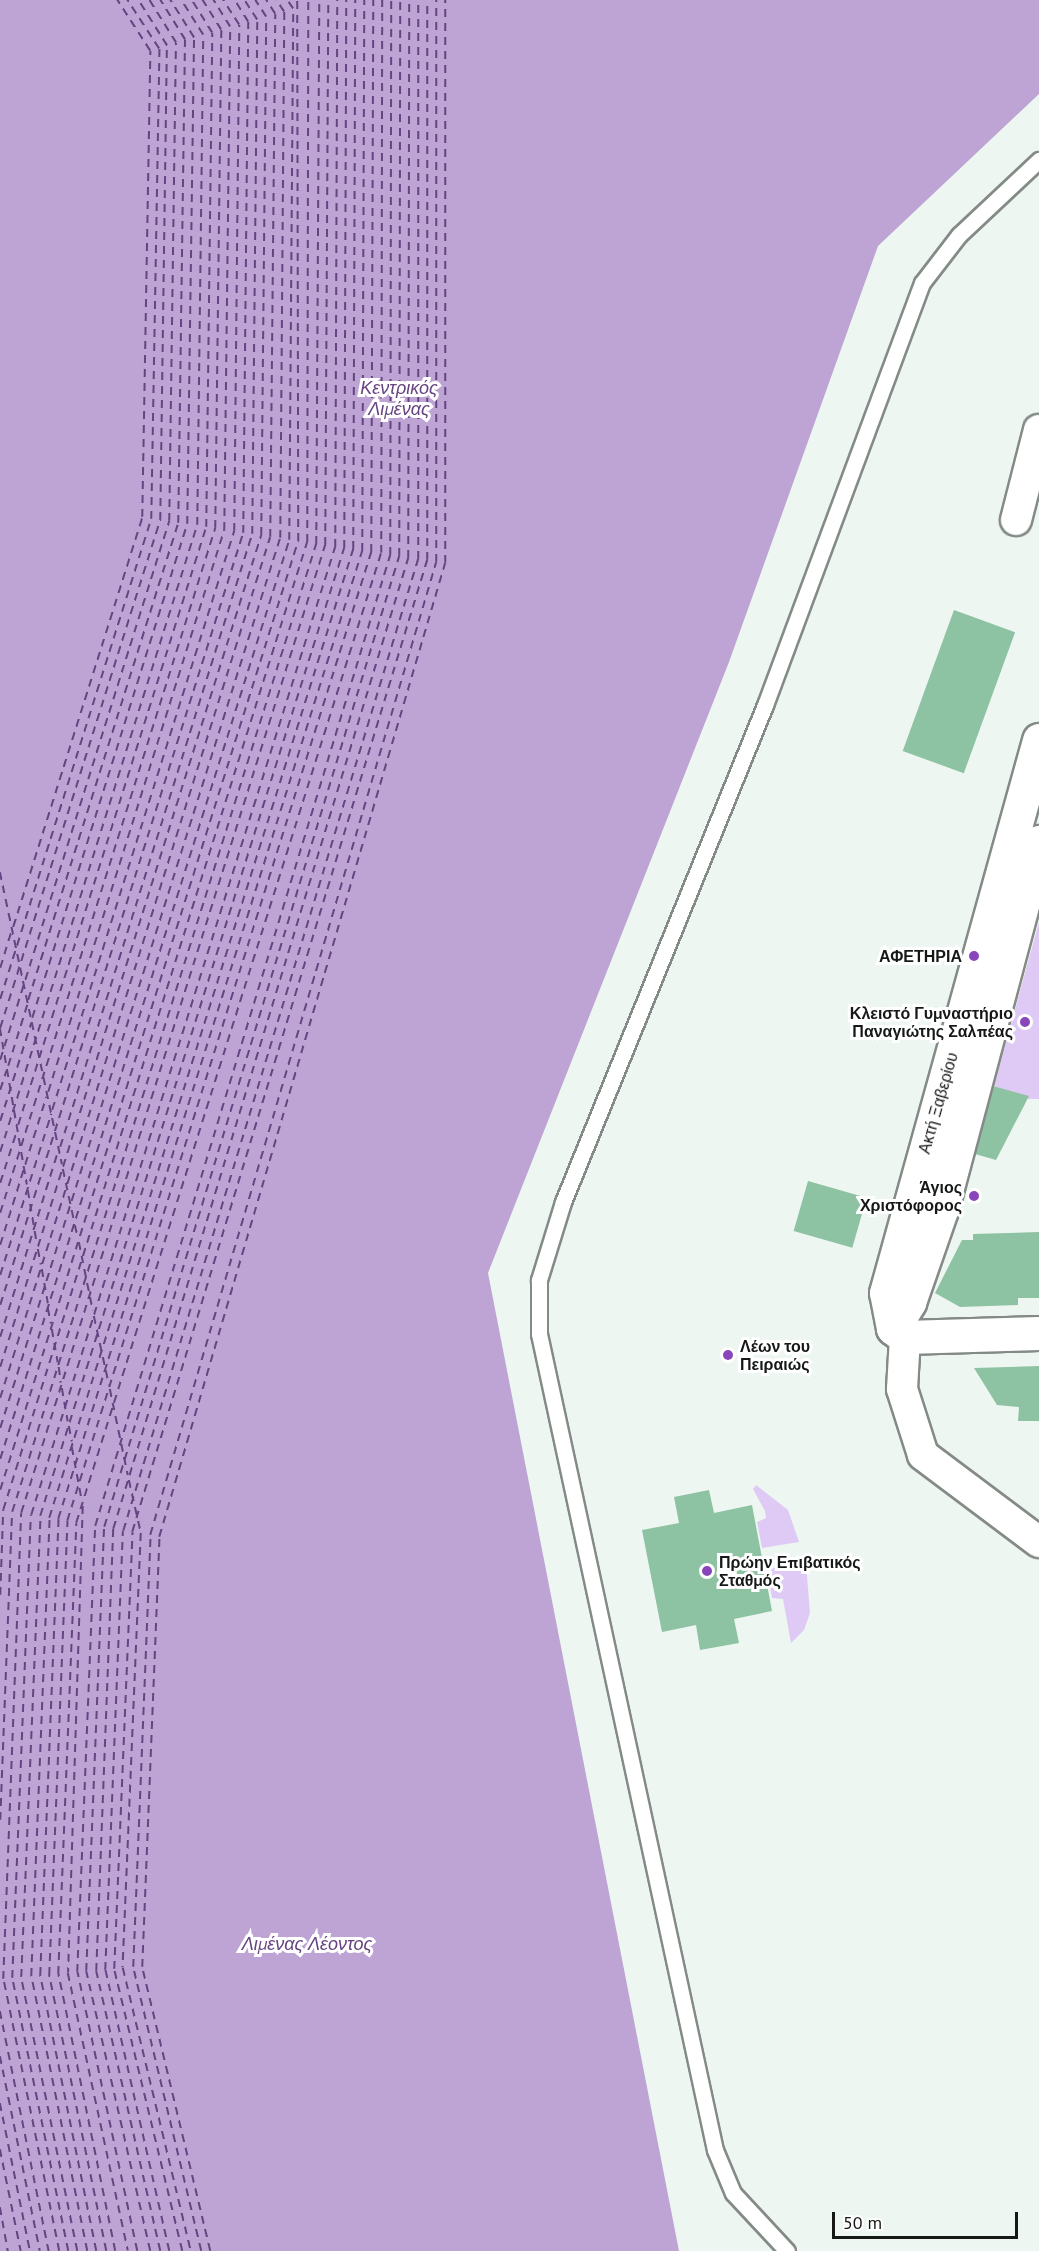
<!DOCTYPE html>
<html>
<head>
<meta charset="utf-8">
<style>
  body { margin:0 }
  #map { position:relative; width:1039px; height:2251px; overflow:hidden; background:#edf6f0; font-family:"PT Sans",sans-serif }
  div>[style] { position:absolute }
  .green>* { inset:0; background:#dfcaf5 }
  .water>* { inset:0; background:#bda4d4 }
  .ferry>* { height:1.5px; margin-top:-0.75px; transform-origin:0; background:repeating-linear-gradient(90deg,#654481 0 8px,transparent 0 14px) }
  .building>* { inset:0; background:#8dc2a2; transform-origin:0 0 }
  .roads { filter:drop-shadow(2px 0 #848b86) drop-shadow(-2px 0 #848b86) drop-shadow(0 2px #848b86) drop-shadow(0 -2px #848b86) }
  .service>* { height:15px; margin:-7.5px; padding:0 7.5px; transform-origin:7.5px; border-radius:7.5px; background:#fff }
  .minor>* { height:30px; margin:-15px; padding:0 15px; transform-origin:15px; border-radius:15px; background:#fff }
  .tertiary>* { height:33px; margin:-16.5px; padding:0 16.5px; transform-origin:16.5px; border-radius:16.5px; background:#fff }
  .secondary>* { height:33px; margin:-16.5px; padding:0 16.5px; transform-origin:16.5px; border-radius:16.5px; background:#fff }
  .dots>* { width:16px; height:16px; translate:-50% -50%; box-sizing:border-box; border:3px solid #fff; border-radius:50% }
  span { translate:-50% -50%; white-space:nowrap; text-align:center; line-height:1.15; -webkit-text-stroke:6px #fff; paint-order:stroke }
  .poi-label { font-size:16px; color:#151816; font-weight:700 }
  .right { translate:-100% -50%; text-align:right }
  .left { translate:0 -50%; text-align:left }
  .street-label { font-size:16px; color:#151816 }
  .water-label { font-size:18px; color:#654481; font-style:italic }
  .scale { position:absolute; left:832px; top:2212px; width:186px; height:27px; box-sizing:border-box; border:3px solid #151816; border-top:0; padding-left:8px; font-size:18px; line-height:21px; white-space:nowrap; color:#151816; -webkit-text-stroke:4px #fff; paint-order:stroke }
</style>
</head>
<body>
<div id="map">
  <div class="green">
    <i style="clip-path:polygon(1039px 922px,1039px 1099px,1028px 1099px,994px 1086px)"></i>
    <i style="clip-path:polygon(756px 1485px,788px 1510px,799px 1542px,762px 1548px,757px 1522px,766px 1518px,765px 1511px,753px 1489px)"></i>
    <i style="clip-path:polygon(806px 1564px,810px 1613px,804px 1630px,791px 1643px,783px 1599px,772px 1598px,767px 1569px)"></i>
  </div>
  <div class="water">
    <i style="clip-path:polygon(0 0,1039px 0,1039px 94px,878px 246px,729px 662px,488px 1273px,679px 2251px,0 2251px)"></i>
  </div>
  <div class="ferry">
    <i style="left:0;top:872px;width:299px;rotate:78deg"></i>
    <i style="left:13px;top:927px;width:430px;rotate:-72.5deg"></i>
    <i style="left:142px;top:517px;width:466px;rotate:-89deg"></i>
    <i style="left:150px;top:51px;width:61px;rotate:-122.9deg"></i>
    <i style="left:0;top:968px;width:39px;rotate:-73deg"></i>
    <i style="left:0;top:999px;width:503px;rotate:-72.54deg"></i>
    <i style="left:151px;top:519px;width:470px;rotate:-89deg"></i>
    <i style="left:159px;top:49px;width:59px;rotate:-123.1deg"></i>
    <i style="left:28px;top:1000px;width:500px;rotate:-72.54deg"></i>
    <i style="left:178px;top:523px;width:483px;rotate:-89.2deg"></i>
    <i style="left:185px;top:40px;width:47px;rotate:-122deg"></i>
    <i style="left:32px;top:1018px;width:518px;rotate:-72.58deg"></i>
    <i style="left:187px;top:524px;width:486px;rotate:-89.2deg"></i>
    <i style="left:194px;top:38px;width:45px;rotate:-122.3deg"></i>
    <i style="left:0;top:1028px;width:159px;rotate:80.2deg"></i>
    <i style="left:0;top:1028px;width:533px;rotate:-72.52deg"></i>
    <i style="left:160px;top:520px;width:474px;rotate:-89.2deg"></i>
    <i style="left:167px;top:46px;width:54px;rotate:-122.2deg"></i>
    <i style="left:0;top:1060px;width:565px;rotate:-72.59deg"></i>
    <i style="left:169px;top:521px;width:478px;rotate:-89.2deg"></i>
    <i style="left:176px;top:43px;width:51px;rotate:-122.1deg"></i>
    <i style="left:8px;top:1066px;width:64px;rotate:-72.7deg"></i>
    <i style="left:0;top:1090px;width:20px;rotate:-72deg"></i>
    <i style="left:48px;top:1092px;width:589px;rotate:-72.61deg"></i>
    <i style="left:224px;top:530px;width:503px;rotate:-89.32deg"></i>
    <i style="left:230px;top:27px;width:32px;rotate:-122deg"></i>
    <i style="left:52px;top:1110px;width:607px;rotate:-72.55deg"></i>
    <i style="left:234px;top:531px;width:506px;rotate:-89.43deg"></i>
    <i style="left:239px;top:25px;width:30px;rotate:-123deg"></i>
    <i style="left:0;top:1121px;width:103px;rotate:-72.4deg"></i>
    <i style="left:18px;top:1125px;width:627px;rotate:-72.55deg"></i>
    <i style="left:206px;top:527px;width:494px;rotate:-89.3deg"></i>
    <i style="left:212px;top:33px;width:39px;rotate:-122deg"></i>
    <i style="left:60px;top:1147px;width:642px;rotate:-72.61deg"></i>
    <i style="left:252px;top:534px;width:514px;rotate:-89.44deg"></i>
    <i style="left:257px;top:20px;width:24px;rotate:-123deg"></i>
    <i style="left:0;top:1152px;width:657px;rotate:-72.56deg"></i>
    <i style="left:197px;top:525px;width:490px;rotate:-89.3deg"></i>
    <i style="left:203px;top:35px;width:41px;rotate:-122.2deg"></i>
    <i style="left:63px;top:1169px;width:52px;rotate:77.8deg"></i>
    <i style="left:0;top:1183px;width:56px;rotate:-72.2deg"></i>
    <i style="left:28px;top:1190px;width:55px;rotate:80.5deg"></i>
    <i style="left:0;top:1213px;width:718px;rotate:-72.57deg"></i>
    <i style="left:215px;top:528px;width:498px;rotate:-89.3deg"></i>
    <i style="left:221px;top:30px;width:36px;rotate:-122deg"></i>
    <i style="left:75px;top:1225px;width:13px;rotate:77deg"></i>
    <i style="left:79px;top:1242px;width:70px;rotate:78.5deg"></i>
    <i style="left:0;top:1245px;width:155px;rotate:-72.7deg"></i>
    <i style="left:38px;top:1249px;width:16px;rotate:79deg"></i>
    <i style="left:42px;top:1269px;width:35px;rotate:80deg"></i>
    <i style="left:0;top:1275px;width:169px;rotate:-72.4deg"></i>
    <i style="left:0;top:1305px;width:809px;rotate:-72.53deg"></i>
    <i style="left:243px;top:533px;width:511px;rotate:-89.44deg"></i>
    <i style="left:248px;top:22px;width:26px;rotate:-122deg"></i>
    <i style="left:48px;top:1308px;width:16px;rotate:79deg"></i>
    <i style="left:94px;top:1316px;width:70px;rotate:77.6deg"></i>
    <i style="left:52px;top:1329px;width:34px;rotate:80deg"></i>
    <i style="left:0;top:1337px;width:195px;rotate:-72.7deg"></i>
    <i style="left:0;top:1367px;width:872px;rotate:-72.58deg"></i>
    <i style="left:261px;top:535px;width:518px;rotate:-89.45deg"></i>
    <i style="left:266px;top:17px;width:20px;rotate:-123deg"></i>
    <i style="left:59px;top:1367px;width:16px;rotate:83deg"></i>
    <i style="left:62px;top:1388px;width:34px;rotate:80deg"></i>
    <i style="left:110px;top:1389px;width:88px;rotate:78.2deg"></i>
    <i style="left:0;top:1398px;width:902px;rotate:-72.59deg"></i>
    <i style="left:270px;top:537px;width:523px;rotate:-89.45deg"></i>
    <i style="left:275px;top:14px;width:17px;rotate:-123deg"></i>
    <i style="left:69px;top:1426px;width:16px;rotate:79deg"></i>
    <i style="left:0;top:1428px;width:933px;rotate:-72.54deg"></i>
    <i style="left:280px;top:538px;width:526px;rotate:-89.56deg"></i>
    <i style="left:284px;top:12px;width:14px;rotate:-124deg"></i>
    <i style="left:72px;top:1447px;width:55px;rotate:79.5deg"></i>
    <i style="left:0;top:1459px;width:963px;rotate:-72.54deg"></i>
    <i style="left:289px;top:540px;width:531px;rotate:-89.57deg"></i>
    <i style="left:293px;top:9px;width:11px;rotate:-124deg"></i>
    <i style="left:129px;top:1480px;width:54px;rotate:77.2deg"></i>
    <i style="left:141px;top:1533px;width:435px;rotate:92.4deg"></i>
    <i style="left:123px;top:1968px;width:291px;rotate:76.5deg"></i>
    <i style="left:0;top:1490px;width:995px;rotate:-72.57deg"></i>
    <i style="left:298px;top:541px;width:541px;rotate:-90.11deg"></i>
    <i style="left:83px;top:1506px;width:467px;rotate:91.8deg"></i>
    <i style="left:68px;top:1973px;width:284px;rotate:77.8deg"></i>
    <i style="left:0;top:1595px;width:85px;rotate:-88deg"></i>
    <i style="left:3px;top:1510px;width:1015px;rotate:-72.57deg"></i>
    <i style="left:307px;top:542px;width:542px;rotate:-89.89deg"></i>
    <i style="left:0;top:1820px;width:308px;rotate:-87.8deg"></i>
    <i style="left:12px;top:1512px;width:1015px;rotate:-72.57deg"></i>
    <i style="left:316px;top:544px;width:544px;rotate:-89.68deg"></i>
    <i style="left:0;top:2011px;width:245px;rotate:78.5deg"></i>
    <i style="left:0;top:2056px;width:199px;rotate:78.4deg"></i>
    <i style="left:0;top:2103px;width:151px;rotate:78.5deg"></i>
    <i style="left:0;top:2149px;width:104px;rotate:78.4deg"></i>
    <i style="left:0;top:2207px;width:45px;rotate:79.7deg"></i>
    <i style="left:59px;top:2251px;width:278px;rotate:-101.6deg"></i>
    <i style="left:3px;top:1979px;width:466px;rotate:-87.8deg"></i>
    <i style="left:21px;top:1513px;width:1015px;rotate:-72.57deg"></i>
    <i style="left:325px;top:545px;width:545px;rotate:-89.68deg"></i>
    <i style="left:68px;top:2251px;width:279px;rotate:-101.6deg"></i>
    <i style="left:12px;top:1978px;width:463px;rotate:-87.7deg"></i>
    <i style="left:31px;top:1515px;width:1015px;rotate:-72.57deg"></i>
    <i style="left:335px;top:547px;width:547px;rotate:-89.79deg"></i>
    <i style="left:77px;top:2251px;width:280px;rotate:-101.6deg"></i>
    <i style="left:21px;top:1977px;width:461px;rotate:-87.6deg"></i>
    <i style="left:40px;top:1516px;width:1015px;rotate:-72.57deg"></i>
    <i style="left:344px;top:548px;width:548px;rotate:-89.79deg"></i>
    <i style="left:87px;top:2251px;width:281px;rotate:-101.5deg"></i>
    <i style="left:31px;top:1976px;width:458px;rotate:-87.7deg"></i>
    <i style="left:49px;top:1518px;width:1016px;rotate:-72.58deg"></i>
    <i style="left:353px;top:549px;width:549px;rotate:-89.79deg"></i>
    <i style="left:96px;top:2251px;width:282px;rotate:-101.5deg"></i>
    <i style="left:40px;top:1975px;width:456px;rotate:-87.7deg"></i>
    <i style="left:58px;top:1519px;width:1015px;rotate:-72.57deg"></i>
    <i style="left:362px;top:551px;width:551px;rotate:-89.79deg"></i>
    <i style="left:106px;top:2251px;width:282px;rotate:-101.7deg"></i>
    <i style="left:49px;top:1975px;width:454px;rotate:-87.7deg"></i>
    <i style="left:67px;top:1521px;width:1016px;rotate:-72.58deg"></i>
    <i style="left:371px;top:552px;width:552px;rotate:-89.79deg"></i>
    <i style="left:115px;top:2251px;width:283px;rotate:-101.6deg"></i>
    <i style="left:58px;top:1974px;width:451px;rotate:-87.7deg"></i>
    <i style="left:76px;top:1523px;width:1017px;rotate:-72.55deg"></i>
    <i style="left:381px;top:553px;width:553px;rotate:-89.9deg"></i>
    <i style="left:137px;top:2251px;width:285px;rotate:-102.1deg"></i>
    <i style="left:77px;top:1972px;width:446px;rotate:-87.7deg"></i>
    <i style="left:95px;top:1526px;width:1015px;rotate:-73.1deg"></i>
    <i style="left:390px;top:555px;width:555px;rotate:-89.9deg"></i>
    <i style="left:150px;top:2251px;width:287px;rotate:-102.9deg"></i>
    <i style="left:86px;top:1971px;width:444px;rotate:-87.7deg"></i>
    <i style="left:104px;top:1527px;width:1015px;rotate:-73.1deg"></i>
    <i style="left:399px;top:556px;width:556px;rotate:-89.9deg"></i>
    <i style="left:160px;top:2251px;width:287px;rotate:-102.9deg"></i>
    <i style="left:96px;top:1971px;width:442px;rotate:-87.8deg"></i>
    <i style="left:113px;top:1529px;width:1015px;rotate:-73.1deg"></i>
    <i style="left:408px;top:558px;width:558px;rotate:-89.9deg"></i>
    <i style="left:169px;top:2251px;width:288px;rotate:-102.8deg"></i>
    <i style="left:105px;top:1970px;width:439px;rotate:-87.7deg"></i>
    <i style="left:123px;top:1531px;width:1016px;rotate:-73.12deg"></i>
    <i style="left:418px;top:559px;width:559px;rotate:-90deg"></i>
    <i style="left:182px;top:2251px;width:290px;rotate:-103.6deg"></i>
    <i style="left:114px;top:1969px;width:437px;rotate:-87.6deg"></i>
    <i style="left:132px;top:1532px;width:1016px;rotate:-73.12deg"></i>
    <i style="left:427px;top:560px;width:560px;rotate:-90deg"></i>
    <i style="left:201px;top:2251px;width:292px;rotate:-103.5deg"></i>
    <i style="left:133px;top:1967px;width:432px;rotate:-87.7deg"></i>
    <i style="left:150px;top:1535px;width:1014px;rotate:-73.62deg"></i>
    <i style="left:436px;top:562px;width:562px;rotate:-90deg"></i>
    <i style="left:210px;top:2251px;width:292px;rotate:-103.5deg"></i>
    <i style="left:142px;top:1967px;width:430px;rotate:-87.7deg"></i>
    <i style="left:159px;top:1537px;width:1015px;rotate:-73.64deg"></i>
    <i style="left:445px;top:563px;width:563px;rotate:-90deg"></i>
  </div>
  <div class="building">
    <i style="left:954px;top:610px;width:65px;height:150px;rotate:20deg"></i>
    <i style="clip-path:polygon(993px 1086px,1029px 1096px,996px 1160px,975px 1154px)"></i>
    <i style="left:808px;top:1181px;width:61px;height:52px;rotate:16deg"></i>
    <i style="clip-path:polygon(1039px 1232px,1039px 1298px,1018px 1298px,1018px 1305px,960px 1307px,935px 1293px,962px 1240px,973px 1240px,973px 1234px)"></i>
    <i style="clip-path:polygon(1039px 1366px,1039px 1421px,1018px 1421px,1019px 1407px,997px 1405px,974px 1368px)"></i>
    <i style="clip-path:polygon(709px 1490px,714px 1513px,752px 1505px,772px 1611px,734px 1619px,739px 1643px,700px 1650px,696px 1625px,662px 1632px,642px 1530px,679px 1523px,674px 1497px)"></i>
  </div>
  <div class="roads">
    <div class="service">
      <i style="left:787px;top:2251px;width:79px;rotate:-133deg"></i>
      <i style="left:733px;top:2193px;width:47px;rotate:-112.7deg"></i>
      <i style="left:715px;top:2150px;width:835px;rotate:-102.17deg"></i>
      <i style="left:539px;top:1334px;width:54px;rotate:-90deg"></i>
      <i style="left:539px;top:1280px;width:82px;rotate:-72.9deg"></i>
      <i style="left:563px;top:1202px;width:536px;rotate:-67.88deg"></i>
      <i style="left:765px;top:705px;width:450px;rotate:-69.6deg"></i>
      <i style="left:922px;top:283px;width:61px;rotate:-52.4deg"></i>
      <i style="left:959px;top:235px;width:110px;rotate:-43.2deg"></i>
    </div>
    <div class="minor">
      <i style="left:1016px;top:520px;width:93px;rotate:-75.7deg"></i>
      <i style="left:905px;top:1337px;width:52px;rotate:93.3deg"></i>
      <i style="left:902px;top:1389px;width:69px;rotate:72.3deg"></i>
      <i style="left:923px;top:1455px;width:145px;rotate:36.9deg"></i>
    </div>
    <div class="tertiary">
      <i style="left:905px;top:1337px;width:134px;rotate:-1.7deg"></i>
    </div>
    <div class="secondary">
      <i style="left:893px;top:1328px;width:31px;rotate:-58deg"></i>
      <i style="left:909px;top:1302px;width:97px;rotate:-70.8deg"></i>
      <i style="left:941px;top:1210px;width:381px;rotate:-75.1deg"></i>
      <i style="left:905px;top:1337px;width:15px;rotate:-143deg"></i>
      <i style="left:893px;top:1328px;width:36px;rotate:-101deg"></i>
      <i style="left:886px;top:1293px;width:574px;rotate:-74.53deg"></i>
    </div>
  </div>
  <div class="dots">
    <i style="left:974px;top:956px;background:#8946ba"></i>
    <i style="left:1025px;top:1022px;background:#8946ba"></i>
    <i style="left:974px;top:1196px;background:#8946ba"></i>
    <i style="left:728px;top:1355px;background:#8946ba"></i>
    <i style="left:707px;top:1571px;background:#8946ba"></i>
  </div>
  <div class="poi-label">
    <span class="right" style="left:962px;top:956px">ΑΦΕΤΗΡΙΑ</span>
    <span class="right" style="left:1013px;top:1022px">Κλειστό Γυμναστήριο<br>Παναγιώτης Σαλπέας</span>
    <span class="right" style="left:962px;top:1196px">Άγιος<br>Χριστόφορος</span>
    <span class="left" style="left:740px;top:1355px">Λέων του<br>Πειραιώς</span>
    <span class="left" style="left:719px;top:1571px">Πρώην Επιβατικός<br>Σταθμός</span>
  </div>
  <div class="street-label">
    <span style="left:938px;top:1103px;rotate:-74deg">Ακτή Ξαβερίου</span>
  </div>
  <div class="water-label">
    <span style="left:399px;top:399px">Κεντρικός<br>Λιμένας</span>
    <span style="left:307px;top:1944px">Λιμένας Λέοντος</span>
  </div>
  <div class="scale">50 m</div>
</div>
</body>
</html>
